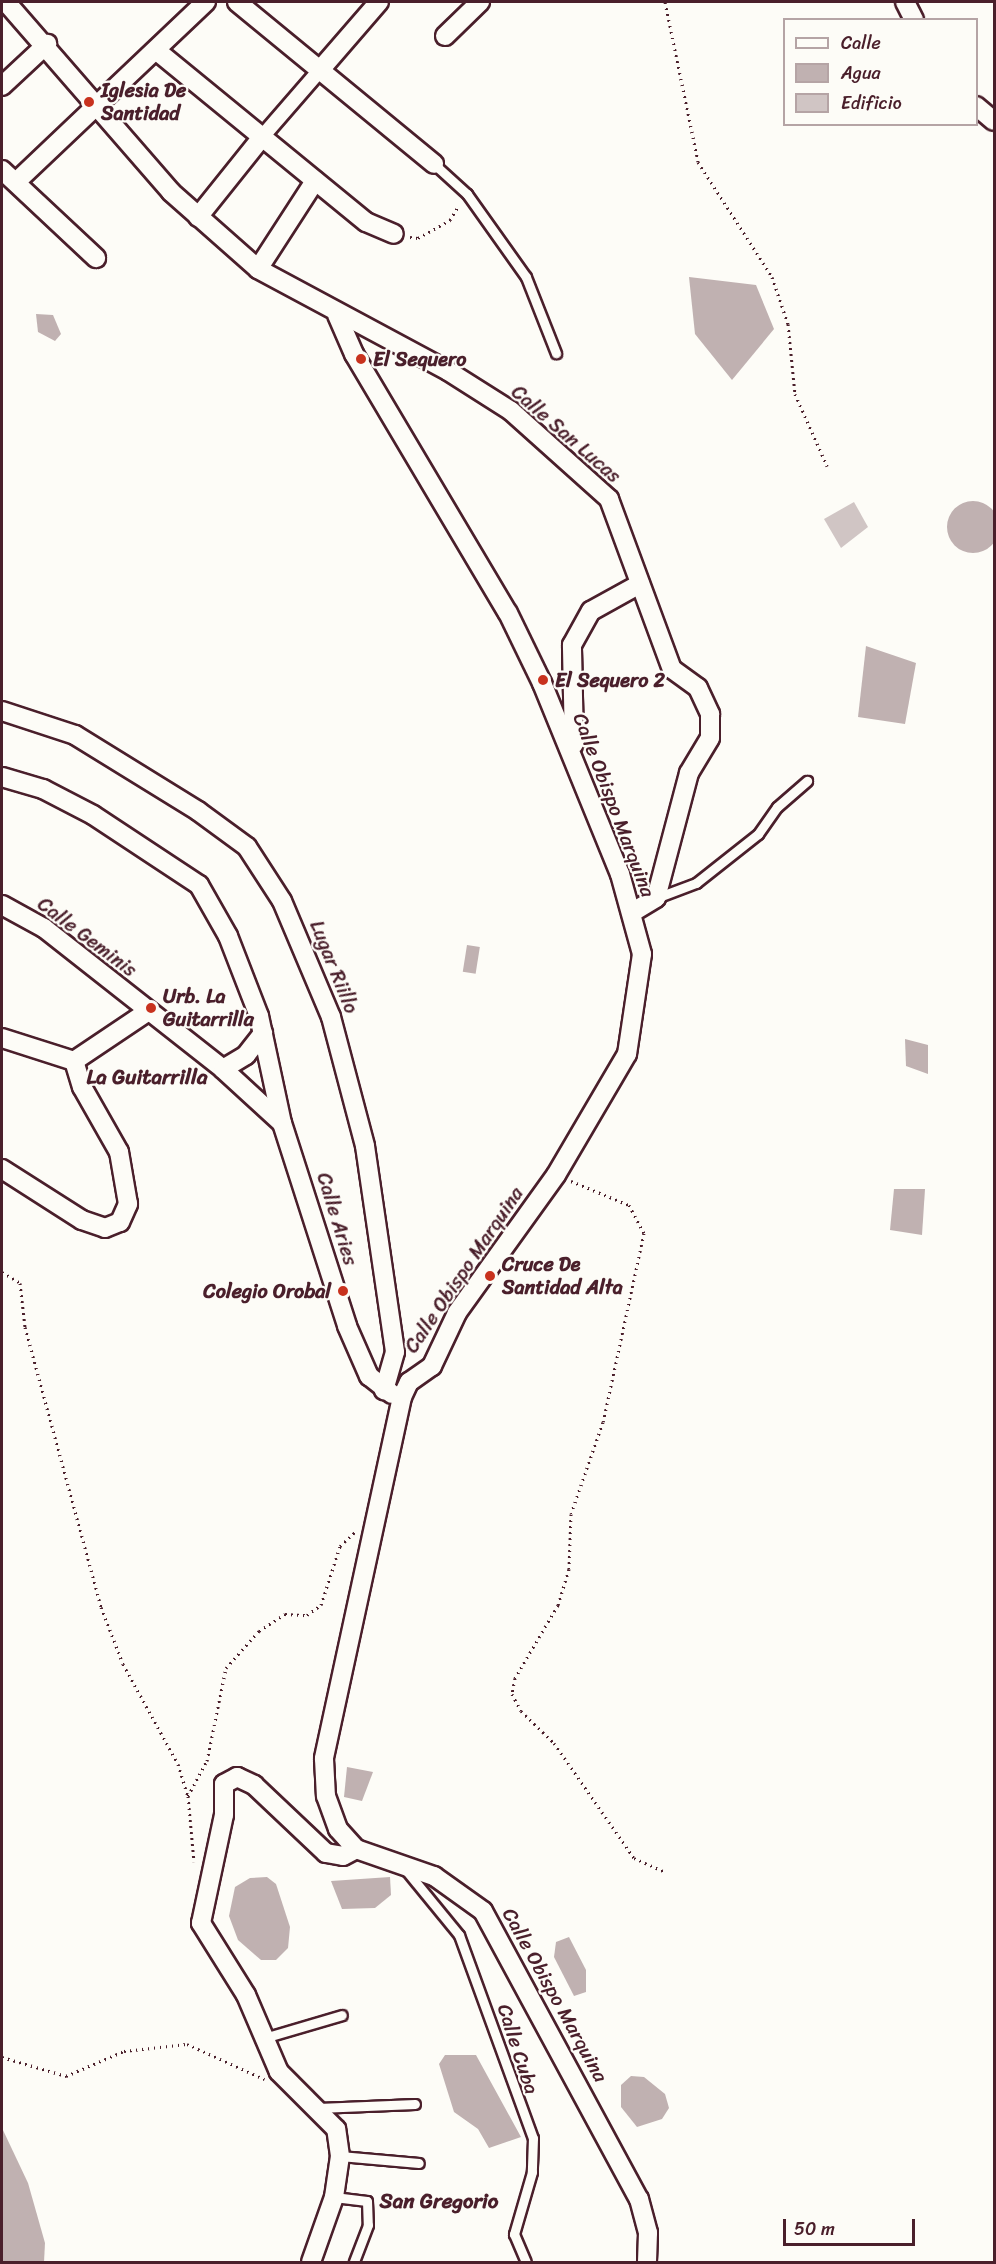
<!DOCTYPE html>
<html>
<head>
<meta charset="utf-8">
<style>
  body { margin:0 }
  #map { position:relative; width:996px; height:2264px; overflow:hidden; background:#fdfcf7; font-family:Sriracha,sans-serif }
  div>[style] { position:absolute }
  .water>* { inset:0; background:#c0b1b1; transform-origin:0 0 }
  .round { border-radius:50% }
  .building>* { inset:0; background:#d0c5c4 }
  .path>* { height:3px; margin-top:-1.5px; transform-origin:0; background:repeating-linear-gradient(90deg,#4a1f2b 0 1.5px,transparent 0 6px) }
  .roads { filter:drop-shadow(2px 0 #4a1f2b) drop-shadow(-2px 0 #4a1f2b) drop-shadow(0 2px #4a1f2b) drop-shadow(0 -2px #4a1f2b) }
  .service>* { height:9px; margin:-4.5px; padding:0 4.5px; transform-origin:4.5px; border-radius:4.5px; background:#fdfcf7 }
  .pedestrian>* { height:14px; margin:-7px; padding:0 7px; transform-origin:7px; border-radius:7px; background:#fdfcf7 }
  .minor>* { height:18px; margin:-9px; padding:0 9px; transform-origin:9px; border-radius:9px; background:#fdfcf7 }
  .dots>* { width:16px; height:16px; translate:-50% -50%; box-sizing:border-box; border:3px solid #fdfcf7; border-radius:50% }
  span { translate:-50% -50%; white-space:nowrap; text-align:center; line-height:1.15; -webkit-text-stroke:4.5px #fdfcf7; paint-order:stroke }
  .poi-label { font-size:20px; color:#4a1f2b; font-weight:700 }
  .left { translate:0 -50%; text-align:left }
  .right { translate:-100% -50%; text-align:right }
  .street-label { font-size:20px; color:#4a1f2b }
  .neighbourhood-label { font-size:21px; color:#4a1f2b; font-weight:700 }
  .frame { position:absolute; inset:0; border:3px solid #4a1f2b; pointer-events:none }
  .legend { position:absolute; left:783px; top:18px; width:195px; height:108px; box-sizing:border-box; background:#fdfcf7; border:2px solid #b5a4a5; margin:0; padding:8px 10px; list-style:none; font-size:18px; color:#4a1f2b }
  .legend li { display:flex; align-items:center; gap:12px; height:30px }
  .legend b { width:30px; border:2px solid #b5a4a5 }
  .scale { position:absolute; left:783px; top:2219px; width:132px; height:27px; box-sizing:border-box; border:3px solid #4a1f2b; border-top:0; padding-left:8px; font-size:18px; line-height:21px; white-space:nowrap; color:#4a1f2b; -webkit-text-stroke:4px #fdfcf7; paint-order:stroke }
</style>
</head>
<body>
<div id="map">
  <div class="water">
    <i style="clip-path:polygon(689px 277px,756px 285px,774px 329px,732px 380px,695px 334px)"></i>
    <i style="clip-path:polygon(36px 314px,53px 315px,61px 334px,55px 341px,38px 332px)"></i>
    <i class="round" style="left:947px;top:501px;width:52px;height:52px"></i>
    <i style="clip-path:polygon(866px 646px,916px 663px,905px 724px,858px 717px)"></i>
    <i style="left:467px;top:945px;width:13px;height:27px;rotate:9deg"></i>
    <i style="clip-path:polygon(905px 1039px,928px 1045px,928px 1074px,906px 1066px)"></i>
    <i style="clip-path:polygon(894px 1189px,925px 1189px,922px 1235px,890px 1230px)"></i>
    <i style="clip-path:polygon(347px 1767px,373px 1772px,362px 1801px,344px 1797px)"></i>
    <i style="clip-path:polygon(267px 1877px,276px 1884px,290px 1927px,288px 1948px,276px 1960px,261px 1960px,238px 1940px,229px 1916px,235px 1887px,250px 1878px)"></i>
    <i style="clip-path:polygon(390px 1877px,391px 1895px,375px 1908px,342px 1909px,331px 1881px)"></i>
    <i style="clip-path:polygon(569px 1937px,586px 1970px,586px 1992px,574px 1996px,554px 1957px,556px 1942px)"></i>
    <i style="clip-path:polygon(445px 2055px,476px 2055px,521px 2137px,489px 2148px,478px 2129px,454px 2112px,439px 2064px)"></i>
    <i style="clip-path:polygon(631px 2076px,644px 2077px,665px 2094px,669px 2108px,662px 2119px,637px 2127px,621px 2107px,621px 2085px)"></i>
    <i style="clip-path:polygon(2px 2128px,28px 2183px,45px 2243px,44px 2262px,2px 2262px)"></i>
  </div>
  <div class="building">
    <i style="clip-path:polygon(854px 502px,868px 527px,841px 548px,824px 519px)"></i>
  </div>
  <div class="path">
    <i style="left:665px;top:2px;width:163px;rotate:78.3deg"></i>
    <i style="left:698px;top:162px;width:137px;rotate:57.2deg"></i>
    <i style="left:772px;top:277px;width:50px;rotate:71.2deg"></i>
    <i style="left:788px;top:324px;width:70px;rotate:84.3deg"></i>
    <i style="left:795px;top:394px;width:79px;rotate:66deg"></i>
    <i style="left:410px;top:237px;width:8px;rotate:7deg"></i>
    <i style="left:418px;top:238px;width:37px;rotate:-29deg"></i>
    <i style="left:450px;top:220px;width:17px;rotate:-59deg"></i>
    <i style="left:571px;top:1181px;width:63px;rotate:22.5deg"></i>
    <i style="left:629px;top:1205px;width:32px;rotate:62deg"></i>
    <i style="left:644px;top:1233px;width:193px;rotate:102.2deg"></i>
    <i style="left:603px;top:1422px;width:97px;rotate:109.2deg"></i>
    <i style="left:571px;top:1514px;width:55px;rotate:92.1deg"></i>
    <i style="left:569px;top:1569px;width:38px;rotate:107deg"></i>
    <i style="left:558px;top:1605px;width:85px;rotate:120.5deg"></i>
    <i style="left:515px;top:1678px;width:16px;rotate:101deg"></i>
    <i style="left:512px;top:1694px;width:19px;rotate:62deg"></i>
    <i style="left:521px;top:1711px;width:46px;rotate:44.1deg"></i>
    <i style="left:554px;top:1743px;width:140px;rotate:55.2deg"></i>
    <i style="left:634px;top:1858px;width:34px;rotate:24deg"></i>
    <i style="left:2px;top:1272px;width:21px;rotate:31deg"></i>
    <i style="left:20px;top:1283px;width:44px;rotate:83.5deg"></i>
    <i style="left:25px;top:1327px;width:290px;rotate:74.8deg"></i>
    <i style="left:101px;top:1607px;width:61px;rotate:68.9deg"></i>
    <i style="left:123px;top:1664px;width:114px;rotate:61.2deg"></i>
    <i style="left:178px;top:1764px;width:34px;rotate:73deg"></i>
    <i style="left:188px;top:1796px;width:66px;rotate:84.8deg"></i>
    <i style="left:188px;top:1796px;width:40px;rotate:-62deg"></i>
    <i style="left:207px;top:1761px;width:95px;rotate:-78.5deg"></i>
    <i style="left:226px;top:1668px;width:50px;rotate:-48.3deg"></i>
    <i style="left:259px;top:1631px;width:31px;rotate:-33deg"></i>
    <i style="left:285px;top:1614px;width:22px;rotate:3deg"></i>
    <i style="left:307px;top:1615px;width:17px;rotate:-36deg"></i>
    <i style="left:321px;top:1605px;width:62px;rotate:-72.1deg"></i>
    <i style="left:340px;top:1546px;width:22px;rotate:-43deg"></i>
    <i style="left:2px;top:2057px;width:67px;rotate:16.5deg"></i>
    <i style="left:66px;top:2076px;width:63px;rotate:-23.3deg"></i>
    <i style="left:124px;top:2051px;width:63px;rotate:-6.3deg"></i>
    <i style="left:187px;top:2044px;width:85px;rotate:24.4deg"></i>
  </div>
  <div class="roads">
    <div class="service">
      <i style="left:434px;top:164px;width:45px;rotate:42.3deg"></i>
      <i style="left:467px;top:194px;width:102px;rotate:54.6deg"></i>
      <i style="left:526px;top:277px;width:82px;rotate:68.5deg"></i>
      <i style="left:656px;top:898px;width:43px;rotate:-20.6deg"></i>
      <i style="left:696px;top:883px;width:79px;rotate:-38.3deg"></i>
      <i style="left:758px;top:834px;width:33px;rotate:-55deg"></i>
      <i style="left:777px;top:807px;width:40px;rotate:-41deg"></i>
      <i style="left:405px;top:1869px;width:85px;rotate:50.7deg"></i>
      <i style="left:459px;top:1935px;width:216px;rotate:70deg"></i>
      <i style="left:533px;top:2138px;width:34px;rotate:92deg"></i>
      <i style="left:532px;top:2172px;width:65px;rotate:106.2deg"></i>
      <i style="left:514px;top:2234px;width:30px;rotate:67deg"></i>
      <i style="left:264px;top:2038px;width:81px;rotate:-16.4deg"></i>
      <i style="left:318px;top:2108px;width:97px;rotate:-2.4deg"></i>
      <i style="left:340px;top:2156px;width:79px;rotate:5.1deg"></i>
      <i style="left:334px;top:2197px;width:33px;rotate:7deg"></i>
      <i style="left:367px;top:2201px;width:24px;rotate:88deg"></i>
      <i style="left:368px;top:2225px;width:40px;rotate:111deg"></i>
    </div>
    <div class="pedestrian">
      <i style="left:262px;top:137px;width:89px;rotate:-49.1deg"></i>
    </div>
    <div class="minor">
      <i style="left:6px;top:2px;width:252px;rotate:49deg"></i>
      <i style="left:171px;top:192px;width:116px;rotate:41.5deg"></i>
      <i style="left:258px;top:269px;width:216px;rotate:28.2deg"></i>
      <i style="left:448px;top:371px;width:75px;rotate:32.4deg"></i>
      <i style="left:511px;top:411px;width:132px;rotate:41.9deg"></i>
      <i style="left:609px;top:499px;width:181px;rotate:69.7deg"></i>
      <i style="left:672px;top:669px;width:32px;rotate:36deg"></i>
      <i style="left:698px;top:688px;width:29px;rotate:65deg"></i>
      <i style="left:710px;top:714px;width:24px;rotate:90deg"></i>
      <i style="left:710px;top:738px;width:41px;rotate:121deg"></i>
      <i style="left:689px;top:773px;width:129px;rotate:104.8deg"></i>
      <i style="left:656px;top:898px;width:29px;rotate:149deg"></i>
      <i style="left:237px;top:2px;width:255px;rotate:39.4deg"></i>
      <i style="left:905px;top:2px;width:20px;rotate:63deg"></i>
      <i style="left:445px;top:36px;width:49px;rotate:-44.2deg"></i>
      <i style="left:157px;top:51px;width:270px;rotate:39.3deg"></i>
      <i style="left:366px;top:222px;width:30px;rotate:23deg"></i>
      <i style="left:320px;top:70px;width:90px;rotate:-49.1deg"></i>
      <i style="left:2px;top:86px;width:62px;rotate:-43deg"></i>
      <i style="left:976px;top:106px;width:23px;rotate:40deg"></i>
      <i style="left:2px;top:170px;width:129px;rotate:43.1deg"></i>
      <i style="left:16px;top:182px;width:262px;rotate:-43.5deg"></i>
      <i style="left:198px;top:217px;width:102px;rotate:-51.3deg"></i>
      <i style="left:258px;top:269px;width:105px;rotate:-57.1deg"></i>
      <i style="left:337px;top:315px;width:43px;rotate:66.4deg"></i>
      <i style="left:354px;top:354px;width:301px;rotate:59.3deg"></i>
      <i style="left:508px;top:613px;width:78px;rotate:64.1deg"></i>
      <i style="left:542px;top:683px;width:206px;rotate:67.8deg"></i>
      <i style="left:620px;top:874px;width:83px;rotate:74.6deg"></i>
      <i style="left:642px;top:954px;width:101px;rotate:98.5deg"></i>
      <i style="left:627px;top:1054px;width:140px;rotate:120.4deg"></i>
      <i style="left:556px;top:1175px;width:170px;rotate:125.7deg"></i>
      <i style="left:457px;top:1313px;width:59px;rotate:115.3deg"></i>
      <i style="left:432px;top:1366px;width:28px;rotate:145deg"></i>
      <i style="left:409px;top:1382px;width:17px;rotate:115deg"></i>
      <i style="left:402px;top:1397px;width:370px;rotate:102.2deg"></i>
      <i style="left:324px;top:1759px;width:37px;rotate:87deg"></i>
      <i style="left:326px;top:1796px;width:35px;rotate:70deg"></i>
      <i style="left:338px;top:1829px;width:27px;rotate:48deg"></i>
      <i style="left:356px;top:1849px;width:83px;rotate:19.1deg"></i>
      <i style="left:434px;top:1876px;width:60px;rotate:35.5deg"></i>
      <i style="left:483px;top:1911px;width:328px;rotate:61.6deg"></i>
      <i style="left:639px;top:2199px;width:35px;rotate:75deg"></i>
      <i style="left:648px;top:2233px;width:29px;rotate:92deg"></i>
      <i style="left:2px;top:711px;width:77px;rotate:18.2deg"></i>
      <i style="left:75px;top:735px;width:145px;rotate:31.7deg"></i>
      <i style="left:198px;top:811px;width:61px;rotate:36.3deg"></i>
      <i style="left:247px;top:847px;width:64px;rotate:57.1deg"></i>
      <i style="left:282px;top:901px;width:126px;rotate:67.1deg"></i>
      <i style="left:331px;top:1017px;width:133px;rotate:75.2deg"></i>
      <i style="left:365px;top:1146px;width:208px;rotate:81.7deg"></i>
      <i style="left:395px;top:1352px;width:40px;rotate:106deg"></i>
      <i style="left:574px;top:744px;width:99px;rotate:-91.2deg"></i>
      <i style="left:572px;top:645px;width:39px;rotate:-61deg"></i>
      <i style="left:591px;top:611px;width:56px;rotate:-28.9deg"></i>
      <i style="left:2px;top:777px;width:43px;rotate:16.3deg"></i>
      <i style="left:43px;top:789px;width:56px;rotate:27.5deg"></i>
      <i style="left:93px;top:815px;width:127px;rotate:33.4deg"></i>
      <i style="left:199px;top:885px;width:59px;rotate:60.4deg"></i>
      <i style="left:228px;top:936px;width:86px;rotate:68.8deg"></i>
      <i style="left:259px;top:1016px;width:109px;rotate:77.9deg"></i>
      <i style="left:282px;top:1123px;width:213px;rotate:72.2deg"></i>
      <i style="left:347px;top:1326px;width:55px;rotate:66.3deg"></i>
      <i style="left:369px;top:1376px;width:29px;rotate:38deg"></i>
      <i style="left:2px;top:905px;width:48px;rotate:28.7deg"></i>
      <i style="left:44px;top:928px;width:228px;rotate:38.2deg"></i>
      <i style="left:223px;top:1069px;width:80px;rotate:42.5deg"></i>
      <i style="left:2px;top:1038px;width:76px;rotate:17.7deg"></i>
      <i style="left:74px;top:1061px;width:88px;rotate:-33.9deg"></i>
      <i style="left:223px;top:1069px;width:27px;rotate:-31deg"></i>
      <i style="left:246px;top:1055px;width:28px;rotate:-52deg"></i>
      <i style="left:2px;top:1169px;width:95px;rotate:32.5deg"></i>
      <i style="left:82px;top:1220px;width:24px;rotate:19deg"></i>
      <i style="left:105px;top:1228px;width:16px;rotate:-22deg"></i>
      <i style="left:120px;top:1222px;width:20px;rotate:-66deg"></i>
      <i style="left:128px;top:1204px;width:53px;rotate:-99.8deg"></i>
      <i style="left:119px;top:1152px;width:75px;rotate:-119.6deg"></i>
      <i style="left:82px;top:1087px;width:27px;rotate:-107deg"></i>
      <i style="left:311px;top:2262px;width:69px;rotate:-70.5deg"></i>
      <i style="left:334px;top:2197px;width:41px;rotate:-81.7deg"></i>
      <i style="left:340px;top:2156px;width:27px;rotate:-98deg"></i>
      <i style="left:336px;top:2129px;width:81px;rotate:-135deg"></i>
      <i style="left:279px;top:2072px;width:84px;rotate:-113.2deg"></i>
      <i style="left:246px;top:1995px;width:85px;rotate:-122deg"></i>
      <i style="left:201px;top:1923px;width:110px;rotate:-78deg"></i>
      <i style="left:224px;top:1815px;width:31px;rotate:-90deg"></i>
      <i style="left:224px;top:1784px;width:15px;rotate:-28deg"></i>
      <i style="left:237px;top:1777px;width:19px;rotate:25deg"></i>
      <i style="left:254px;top:1785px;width:99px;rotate:43.4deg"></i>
      <i style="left:326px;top:1853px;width:17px;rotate:10deg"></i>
      <i style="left:343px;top:1856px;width:15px;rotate:-28deg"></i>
    </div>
  </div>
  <div class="dots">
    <i style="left:89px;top:102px;background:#c8321e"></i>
    <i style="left:361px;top:359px;background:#c8321e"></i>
    <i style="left:543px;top:680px;background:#c8321e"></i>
    <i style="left:151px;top:1008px;background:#c8321e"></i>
    <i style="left:490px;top:1276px;background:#c8321e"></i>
    <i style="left:343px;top:1291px;background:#c8321e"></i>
  </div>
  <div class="poi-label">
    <span class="left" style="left:101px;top:102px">Iglesia De<br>Santidad</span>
    <span class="left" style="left:373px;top:359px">El Sequero</span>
    <span class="left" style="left:555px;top:680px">El Sequero 2</span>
    <span class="left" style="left:163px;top:1008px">Urb. La<br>Guitarrilla</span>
    <span class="left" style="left:502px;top:1276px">Cruce De<br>Santidad Alta</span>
    <span class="right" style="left:331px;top:1291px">Colegio Orobal</span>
  </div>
  <div class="street-label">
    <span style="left:566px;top:434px;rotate:41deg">Calle San Lucas</span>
    <span style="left:614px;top:805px;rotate:69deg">Calle Obispo Marquina</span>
    <span style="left:87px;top:937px;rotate:37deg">Calle Geminis</span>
    <span style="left:334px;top:967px;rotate:68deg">Lugar Riillo</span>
    <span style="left:337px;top:1219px;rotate:73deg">Calle Aries</span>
    <span style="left:464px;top:1270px;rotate:-56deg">Calle Obispo Marquina</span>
    <span style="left:555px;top:1995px;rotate:61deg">Calle Obispo Marquina</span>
    <span style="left:518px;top:2049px;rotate:72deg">Calle Cuba</span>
  </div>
  <div class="neighbourhood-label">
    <span style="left:147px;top:1077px">La Guitarrilla</span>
    <span style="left:439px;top:2201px">San Gregorio</span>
  </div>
  <div class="frame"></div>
  <ul class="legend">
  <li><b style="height:8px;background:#fdfcf7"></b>Calle</li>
  <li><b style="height:16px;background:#c0b1b1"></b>Agua</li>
  <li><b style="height:16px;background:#d0c5c4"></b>Edificio</li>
  </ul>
  <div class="scale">50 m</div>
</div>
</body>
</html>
